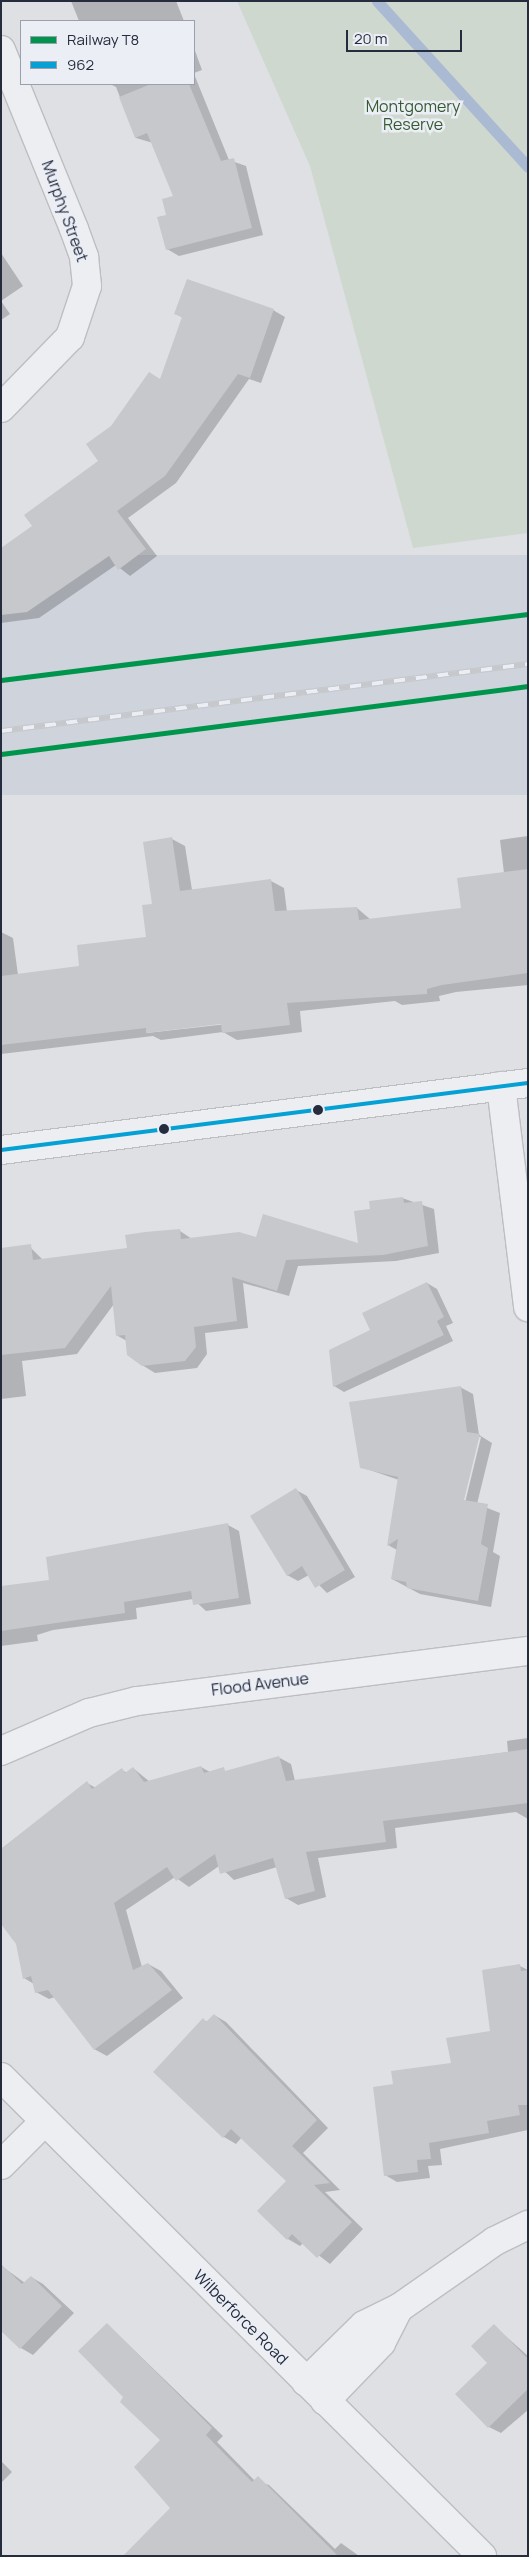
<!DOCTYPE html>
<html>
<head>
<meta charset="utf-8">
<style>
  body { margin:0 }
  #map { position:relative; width:529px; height:2557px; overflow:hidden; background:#dee0e4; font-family:Manrope,sans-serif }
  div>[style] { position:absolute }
  .built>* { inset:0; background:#cfd3db; transform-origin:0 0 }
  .green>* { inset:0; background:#ced8ce }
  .shadow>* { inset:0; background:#0003 }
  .stream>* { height:11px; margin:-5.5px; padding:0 5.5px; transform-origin:5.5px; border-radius:5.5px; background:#aabad2 }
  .building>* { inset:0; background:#c6c8cc }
  .roads { filter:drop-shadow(1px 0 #bcbec2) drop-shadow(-1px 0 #bcbec2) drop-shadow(0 1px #bcbec2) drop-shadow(0 -1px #bcbec2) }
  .minor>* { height:28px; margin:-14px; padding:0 14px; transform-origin:14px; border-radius:14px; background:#edeef1 }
  .rail>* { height:5.5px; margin-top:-2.75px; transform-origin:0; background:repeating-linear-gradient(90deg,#ebeef5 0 11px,#c6c8cc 0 22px); box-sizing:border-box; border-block:1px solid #c6c8cc }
  .bus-1>* { height:4px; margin:-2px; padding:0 2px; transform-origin:2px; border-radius:2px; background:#05a0d4 }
  .rail-1>* { height:5px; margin:-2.5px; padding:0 2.5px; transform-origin:2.5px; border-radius:2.5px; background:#00954c }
  .dots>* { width:14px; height:14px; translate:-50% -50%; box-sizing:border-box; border:2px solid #ebeef5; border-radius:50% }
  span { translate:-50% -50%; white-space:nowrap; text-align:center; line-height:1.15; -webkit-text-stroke:5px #ebeef5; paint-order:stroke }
  .park-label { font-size:16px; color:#365b31 }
  .street-label { font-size:16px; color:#242c3e }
  .frame { position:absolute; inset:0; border:2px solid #242c3e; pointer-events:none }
  .legend { position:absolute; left:20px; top:20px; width:175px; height:65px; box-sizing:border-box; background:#ebeef5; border:1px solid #9ba0ac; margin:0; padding:6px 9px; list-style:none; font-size:15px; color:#242c3e }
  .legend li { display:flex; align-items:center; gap:10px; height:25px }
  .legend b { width:25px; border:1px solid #9ba0ac }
  .scale { position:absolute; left:346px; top:30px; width:116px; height:22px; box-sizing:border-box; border:2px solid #242c3e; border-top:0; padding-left:6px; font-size:15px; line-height:18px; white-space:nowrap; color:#242c3e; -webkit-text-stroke:4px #ebeef5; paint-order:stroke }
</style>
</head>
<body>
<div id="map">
  <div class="built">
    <i style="left:528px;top:555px;width:240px;height:532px;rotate:90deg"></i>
  </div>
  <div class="green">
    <i style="clip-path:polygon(237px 1px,528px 1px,528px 533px,413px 548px,310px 166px)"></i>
  </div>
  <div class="shadow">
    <i style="clip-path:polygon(71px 1px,176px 1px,184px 21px,79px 21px)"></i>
    <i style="clip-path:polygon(194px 48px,202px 70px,194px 73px)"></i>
    <i style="clip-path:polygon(194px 74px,229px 160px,246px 166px,263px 235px,179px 256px,167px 249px,168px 216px,174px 197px,153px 143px,136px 138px,116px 87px,110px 84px,194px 84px)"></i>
    <i style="clip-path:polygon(1px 253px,23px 286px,1px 301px)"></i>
    <i style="clip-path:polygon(1px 301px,10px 314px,1px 320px)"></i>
    <i style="clip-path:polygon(273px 310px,285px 317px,261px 383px,249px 379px,176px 483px,128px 518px,157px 556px,130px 576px,116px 565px,39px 618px,1px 623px,1px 549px,34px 526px,100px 462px,112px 427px,161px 380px,183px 318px,176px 314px)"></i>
    <i style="clip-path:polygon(evenodd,528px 836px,528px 985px,456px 992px,439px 996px,440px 1001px,402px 1005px,395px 1001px,300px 1011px,302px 1032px,237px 1040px,223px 1032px,161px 1040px,153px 1036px,1px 1054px,1px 932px,13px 938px,18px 975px,81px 967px,147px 938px,172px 839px,185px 846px,192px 890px,271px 881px,284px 888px,287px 912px,357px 908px,371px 920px,462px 909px,504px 873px,500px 840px,528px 836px,227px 1021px,227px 1024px,147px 1033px,147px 1032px,227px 1021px)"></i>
    <i style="clip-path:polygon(402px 1198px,434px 1209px,439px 1253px,396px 1261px,298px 1266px,289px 1296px,243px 1283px,248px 1328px,205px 1333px,207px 1354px,197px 1368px,155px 1373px,142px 1365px,127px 1341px,118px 1336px,114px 1304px,77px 1354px,22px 1361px,26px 1396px,1px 1399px,1px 1252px,31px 1248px,43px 1260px,128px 1249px,180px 1231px,192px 1239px,360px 1245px,371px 1210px)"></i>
    <i style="clip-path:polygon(427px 1283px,437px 1289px,453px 1323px,446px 1326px,453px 1341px,344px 1392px,334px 1386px,372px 1331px)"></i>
    <i style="clip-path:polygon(evenodd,460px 1387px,473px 1394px,479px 1435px,492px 1443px,477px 1504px,500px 1513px,493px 1552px,500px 1556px,491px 1607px,420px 1594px,392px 1579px,397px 1550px,388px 1545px,399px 1480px,361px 1467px,460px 1387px,478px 1437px,481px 1437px,464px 1507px,462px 1506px,478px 1437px)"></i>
    <i style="clip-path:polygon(296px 1490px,307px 1496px,355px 1577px,327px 1593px,309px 1575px,298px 1581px,287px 1575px)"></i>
    <i style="clip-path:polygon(228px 1525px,239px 1531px,251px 1604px,206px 1611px,193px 1599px,136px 1608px,137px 1619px,53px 1630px,37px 1635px,38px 1641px,1px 1646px,1px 1588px,51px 1581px)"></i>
    <i style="clip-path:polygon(528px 1738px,528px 1819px,516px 1812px,395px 1828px,397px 1848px,318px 1858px,326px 1897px,298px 1905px,286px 1898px,277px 1867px,234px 1880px,219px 1866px,189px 1887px,175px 1877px,126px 1910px,142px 1967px,148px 1964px,161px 1971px,183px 1998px,107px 2056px,94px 2049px,55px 1997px,49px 1999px,36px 1992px,34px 1984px,24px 1978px,18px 1944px,1px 1922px,1px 1849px,87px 1783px,96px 1788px,122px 1770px,127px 1773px,133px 1768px,150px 1782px,201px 1767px,210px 1772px,229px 1771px,278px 1757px,291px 1764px,295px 1781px,508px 1752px,507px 1741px)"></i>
    <i style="clip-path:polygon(520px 1966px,528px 1970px,528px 2130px,440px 2149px,442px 2165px,428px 2166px,430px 2178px,397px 2182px,385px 2175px,394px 2085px,452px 2064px,491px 2032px)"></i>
    <i style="clip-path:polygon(214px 2015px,226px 2022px,328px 2128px,303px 2153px,340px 2190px,325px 2192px,363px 2229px,330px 2264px,303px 2243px,300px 2246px,288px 2239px,288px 2181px,242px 2137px,236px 2144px,224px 2137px,203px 2020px,208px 2022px)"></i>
    <i style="clip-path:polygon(3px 2267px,25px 2283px,31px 2277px,43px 2284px,74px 2313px,33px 2355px,21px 2348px)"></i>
    <i style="clip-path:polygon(107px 2324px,223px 2436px,217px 2442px,255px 2481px,269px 2485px,335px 2549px,341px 2543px,359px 2556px,125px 2556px,172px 2508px,162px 2440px,125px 2397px)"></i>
    <i style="clip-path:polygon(494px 2326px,528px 2356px,528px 2410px,501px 2433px,489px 2427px)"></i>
    <i style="clip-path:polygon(1px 2461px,12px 2472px,1px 2483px)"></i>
  </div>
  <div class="stream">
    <i style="left:377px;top:1px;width:224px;rotate:47.7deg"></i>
  </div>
  <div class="building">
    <i style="clip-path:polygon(151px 84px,189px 84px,221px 161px,234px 158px,252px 228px,166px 250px,157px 217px,166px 215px,162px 199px,173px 196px,147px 133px,135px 138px,119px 97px)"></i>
    <i style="clip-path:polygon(187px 279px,274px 309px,250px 378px,238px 374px,165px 476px,117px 511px,146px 549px,118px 570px,109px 556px,27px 612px,1px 615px,1px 548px,32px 526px,24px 515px,98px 461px,86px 444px,111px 426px,149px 372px,160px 379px,182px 317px,174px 314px)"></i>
    <i style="clip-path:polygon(172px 837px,180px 891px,271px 879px,275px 911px,357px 907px,359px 920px,461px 908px,457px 878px,528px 869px,528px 973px,442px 985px,427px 989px,427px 994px,287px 1003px,290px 1025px,222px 1033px,221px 1024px,146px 1033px,146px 1028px,1px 1045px,1px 976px,79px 966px,77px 945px,146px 937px,142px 905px,152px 904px,143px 842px)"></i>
    <i style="clip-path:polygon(403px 1197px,404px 1203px,422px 1201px,428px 1246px,383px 1255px,286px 1260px,277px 1291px,232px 1277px,237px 1321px,194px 1327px,196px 1347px,185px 1361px,142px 1366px,127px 1355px,125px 1335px,116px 1336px,111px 1286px,65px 1348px,1px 1355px,1px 1248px,31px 1244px,33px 1260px,127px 1248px,125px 1235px,145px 1232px,180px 1229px,181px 1239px,239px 1232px,256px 1237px,263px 1214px,358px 1243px,354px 1211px,370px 1209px,369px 1201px)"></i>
    <i style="clip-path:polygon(427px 1282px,444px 1317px,437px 1321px,444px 1335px,333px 1387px,329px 1350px,370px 1330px,362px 1313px)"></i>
    <i style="clip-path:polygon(461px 1386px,467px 1432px,480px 1434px,464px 1500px,488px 1504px,481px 1544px,488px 1548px,478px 1601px,407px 1588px,406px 1582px,391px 1579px,398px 1539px,387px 1546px,398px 1477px,360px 1468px,349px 1402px)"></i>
    <i style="clip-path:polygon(296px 1488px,345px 1570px,315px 1588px,302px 1566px,287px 1576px,250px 1516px)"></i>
    <i style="clip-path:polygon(228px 1523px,239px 1598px,193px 1605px,191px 1591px,124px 1602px,125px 1613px,1px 1631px,1px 1586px,49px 1580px,46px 1557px)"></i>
    <i style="clip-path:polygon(528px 1749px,528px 1803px,383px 1821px,386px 1842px,306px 1852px,315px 1891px,285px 1899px,273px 1858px,220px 1874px,215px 1854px,176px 1881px,167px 1867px,114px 1903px,133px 1970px,148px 1963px,172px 1990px,94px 2050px,48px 1990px,35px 1993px,31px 1976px,23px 1979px,16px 1944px,1px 1924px,1px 1849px,87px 1781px,92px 1789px,122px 1768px,125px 1773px,133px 1767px,144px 1782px,201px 1766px,204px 1773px,224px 1767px,225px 1771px,279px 1756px,286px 1781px)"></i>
    <i style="clip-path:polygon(520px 1964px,521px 1971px,528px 1970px,528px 2105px,518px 2105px,520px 2115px,487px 2121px,489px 2133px,429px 2143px,431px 2159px,417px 2160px,418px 2172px,384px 2176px,373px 2087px,393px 2084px,391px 2071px,451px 2063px,446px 2038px,490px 2031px,482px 1970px)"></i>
    <i style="clip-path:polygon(214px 2014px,317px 2120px,292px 2146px,330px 2183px,314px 2185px,352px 2222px,317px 2258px,292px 2234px,287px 2240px,257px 2211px,286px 2181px,231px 2129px,223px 2138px,153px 2072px,203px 2018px,206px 2022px)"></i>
    <i style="clip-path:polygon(1px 2264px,22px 2284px,31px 2276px,62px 2306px,20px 2349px,1px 2331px)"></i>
    <i style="clip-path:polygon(107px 2323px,212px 2428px,206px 2435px,252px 2482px,258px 2476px,338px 2556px,123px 2556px,170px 2508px,134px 2467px,160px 2440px,120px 2402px,123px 2397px,78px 2351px)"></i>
    <i style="clip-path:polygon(494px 2324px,528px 2359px,528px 2389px,488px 2428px,455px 2394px,487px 2363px,471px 2346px)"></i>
  </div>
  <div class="roads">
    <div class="minor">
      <i style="left:1px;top:50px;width:193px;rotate:67.8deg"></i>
      <i style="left:74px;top:229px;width:30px;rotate:70deg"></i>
      <i style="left:84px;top:257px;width:29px;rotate:84deg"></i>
      <i style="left:87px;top:286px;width:54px;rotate:108.4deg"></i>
      <i style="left:70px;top:337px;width:99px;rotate:134.2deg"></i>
      <i style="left:501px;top:1086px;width:223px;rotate:83deg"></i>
      <i style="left:1px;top:1150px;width:531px;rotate:-7.25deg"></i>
      <i style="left:1px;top:1751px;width:96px;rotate:-23.4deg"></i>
      <i style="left:89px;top:1713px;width:49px;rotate:-14deg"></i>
      <i style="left:137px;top:1701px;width:394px;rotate:-7.3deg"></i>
      <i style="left:1px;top:2077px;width:679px;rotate:44.88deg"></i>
      <i style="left:1px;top:2165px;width:62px;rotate:-45deg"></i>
      <i style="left:306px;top:2382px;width:81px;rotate:-44.5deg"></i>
      <i style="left:364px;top:2325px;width:39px;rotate:-26deg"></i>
      <i style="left:399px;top:2308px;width:117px;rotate:-34.9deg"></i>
      <i style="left:495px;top:2241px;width:37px;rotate:-26deg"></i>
      <i style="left:325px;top:2401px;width:81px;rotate:-46deg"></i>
      <i style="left:381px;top:2343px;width:39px;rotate:-63deg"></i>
    </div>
  </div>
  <div class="rail">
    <i style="left:1px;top:731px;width:531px;rotate:-7.25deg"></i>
  </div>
  <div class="bus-1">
    <i style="left:1px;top:1150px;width:531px;rotate:-7.25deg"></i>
  </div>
  <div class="rail-1">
    <i style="left:1px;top:680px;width:531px;rotate:-7.14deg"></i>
    <i style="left:1px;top:754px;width:531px;rotate:-7.35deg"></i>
  </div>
  <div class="dots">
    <i style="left:318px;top:1110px;background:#242c3e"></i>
    <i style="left:164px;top:1129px;background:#242c3e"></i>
  </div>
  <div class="park-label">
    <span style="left:413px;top:115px">Montgomery<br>Reserve</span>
  </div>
  <div class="street-label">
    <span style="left:65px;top:211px;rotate:70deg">Murphy Street</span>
    <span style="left:260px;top:1684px;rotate:-7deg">Flood Avenue</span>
    <span style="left:241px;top:2317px;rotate:45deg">Wilberforce Road</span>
  </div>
  <div class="frame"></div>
  <ul class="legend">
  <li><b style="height:6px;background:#00954c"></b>Railway T8</li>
  <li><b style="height:6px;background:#05a0d4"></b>962</li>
  </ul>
  <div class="scale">20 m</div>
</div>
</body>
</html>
